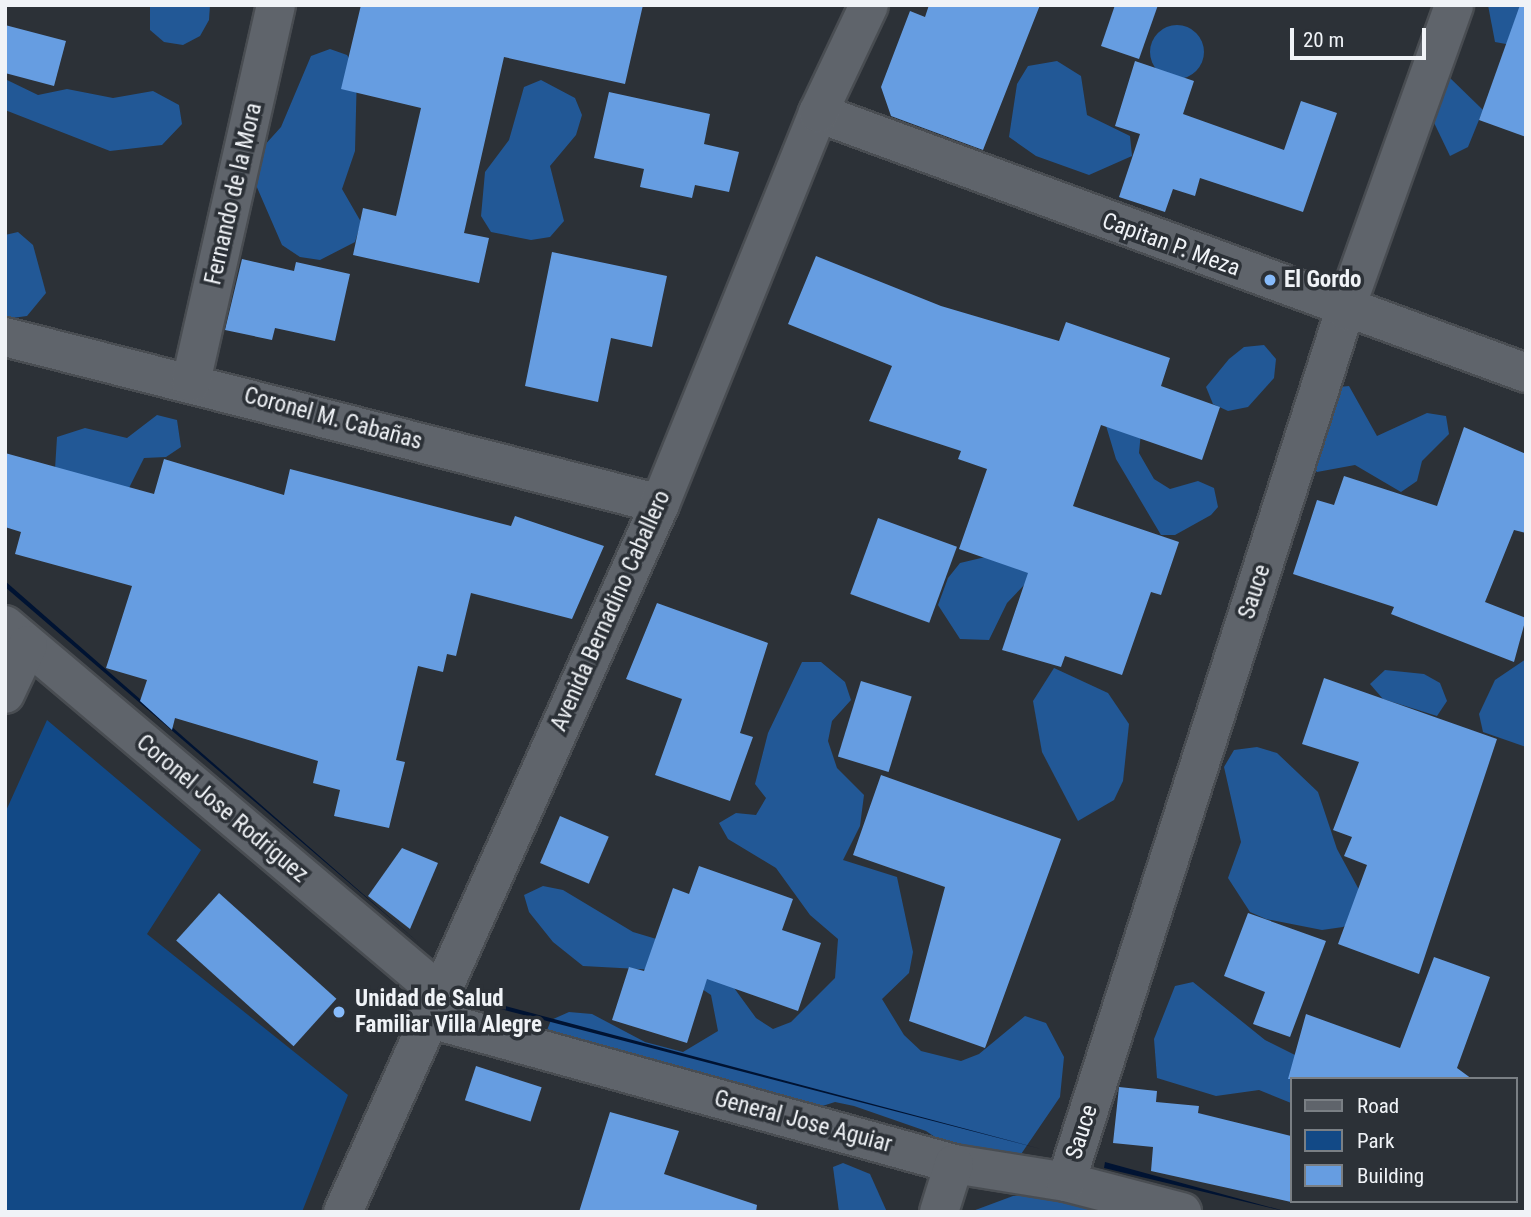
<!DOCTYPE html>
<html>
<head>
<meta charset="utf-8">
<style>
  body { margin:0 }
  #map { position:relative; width:1531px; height:1217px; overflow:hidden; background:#2c3137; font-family:"Roboto Condensed",sans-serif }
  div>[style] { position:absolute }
  .green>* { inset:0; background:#124986 }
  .forest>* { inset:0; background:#225896 }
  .round { border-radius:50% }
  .water>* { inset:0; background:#001332 }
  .building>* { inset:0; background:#669de1; transform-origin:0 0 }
  .roads { filter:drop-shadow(2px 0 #494d52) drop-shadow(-2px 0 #494d52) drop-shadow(0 2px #494d52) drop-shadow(0 -2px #494d52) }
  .minor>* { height:38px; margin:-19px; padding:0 19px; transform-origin:19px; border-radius:19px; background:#5f646b }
  .tertiary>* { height:38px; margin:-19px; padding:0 19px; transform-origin:19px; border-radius:19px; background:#5f646b }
  .dots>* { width:19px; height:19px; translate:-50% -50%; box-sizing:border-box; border:4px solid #2c3137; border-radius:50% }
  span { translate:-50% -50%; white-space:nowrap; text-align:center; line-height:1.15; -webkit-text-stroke:7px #2c3137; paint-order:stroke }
  .street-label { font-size:23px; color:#f0f3f7 }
  .poi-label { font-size:23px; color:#f0f3f7; font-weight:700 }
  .left { translate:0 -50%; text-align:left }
  .frame { position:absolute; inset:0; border:7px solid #f0f3f7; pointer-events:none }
  .legend { position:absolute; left:1290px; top:1077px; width:228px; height:126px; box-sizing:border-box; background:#2c3137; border:2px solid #7a7f84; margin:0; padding:9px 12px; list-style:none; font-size:21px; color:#f0f3f7 }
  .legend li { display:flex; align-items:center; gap:14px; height:35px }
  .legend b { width:35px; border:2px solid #7a7f84 }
  .scale { position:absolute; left:1290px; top:28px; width:136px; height:32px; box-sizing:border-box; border:4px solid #f0f3f7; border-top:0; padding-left:9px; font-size:21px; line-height:24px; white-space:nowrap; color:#f0f3f7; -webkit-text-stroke:5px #2c3137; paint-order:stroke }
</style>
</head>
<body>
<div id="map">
  <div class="green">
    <i style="clip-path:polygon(47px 720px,201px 850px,147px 934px,348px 1095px,302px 1212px,5px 1212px,5px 813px)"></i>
  </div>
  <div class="forest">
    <i style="clip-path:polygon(150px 5px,210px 5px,209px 20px,200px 36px,183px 45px,164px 42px,150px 30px)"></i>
    <i style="clip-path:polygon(1488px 5px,1526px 5px,1517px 46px,1495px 42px)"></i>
    <i class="round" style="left:1150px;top:25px;width:54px;height:54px"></i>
    <i style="clip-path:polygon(330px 49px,347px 55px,357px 71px,355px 151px,342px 189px,361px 222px,355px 242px,320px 260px,300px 257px,282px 245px,252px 176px,254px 157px,281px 127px,311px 56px)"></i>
    <i style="clip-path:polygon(1057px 61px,1081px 76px,1087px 115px,1130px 136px,1132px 156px,1089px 175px,1036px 156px,1009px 137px,1017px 84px,1028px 66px)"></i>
    <i style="clip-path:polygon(1448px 76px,1483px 110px,1468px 147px,1450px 156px,1425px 104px)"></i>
    <i style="clip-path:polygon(5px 79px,38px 95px,67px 89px,113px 98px,153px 91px,179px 105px,182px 124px,162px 145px,110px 151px,5px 110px)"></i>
    <i style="clip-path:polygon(541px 80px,575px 98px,582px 115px,576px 135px,550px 166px,564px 221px,550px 237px,531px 240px,491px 232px,481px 216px,485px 172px,509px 140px,524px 87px)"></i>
    <i style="clip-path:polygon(18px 232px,33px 245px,46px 293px,27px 316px,5px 319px,5px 235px)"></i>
    <i style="clip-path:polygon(1264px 345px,1276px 359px,1274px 378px,1248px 407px,1228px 411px,1213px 404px,1206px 387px,1229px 359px,1244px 347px)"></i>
    <i style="clip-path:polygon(1349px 386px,1377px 436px,1427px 413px,1446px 416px,1449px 434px,1422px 461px,1417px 481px,1401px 492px,1355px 465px,1317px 472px,1304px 457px,1329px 388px)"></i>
    <i style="clip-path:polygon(1101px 409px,1141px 432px,1139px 453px,1154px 479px,1170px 489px,1198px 481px,1214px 488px,1218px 507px,1211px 515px,1175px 535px,1161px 535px,1116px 459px)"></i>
    <i style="clip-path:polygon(157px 415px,177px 420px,181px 447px,166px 457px,144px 458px,127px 492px,55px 469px,57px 437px,85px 428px,127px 438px)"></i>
    <i style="clip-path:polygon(998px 554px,1030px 573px,1027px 582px,1007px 603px,989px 640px,960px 639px,938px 605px,948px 578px,960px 563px)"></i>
    <i style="clip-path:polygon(1526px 659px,1526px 747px,1483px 732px,1479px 714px,1495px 680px)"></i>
    <i style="clip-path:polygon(802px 662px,821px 662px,845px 682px,851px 700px,832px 721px,828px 741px,837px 768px,864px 795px,860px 826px,843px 860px,897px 877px,913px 952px,909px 973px,882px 999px,904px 1035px,921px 1051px,961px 1061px,979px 1054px,1025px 1016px,1046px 1023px,1064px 1057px,1060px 1097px,1015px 1163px,978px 1166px,926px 1131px,854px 1106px,835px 1102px,778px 1120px,544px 1038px,551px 1020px,569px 1012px,592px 1014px,645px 1042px,683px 1052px,718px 1031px,711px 995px,693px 983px,657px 970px,583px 966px,553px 942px,529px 912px,524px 895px,543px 886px,563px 890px,633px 932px,710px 955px,756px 1018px,773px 1029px,791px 1022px,835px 978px,838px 939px,810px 915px,776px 868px,728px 839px,719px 823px,736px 813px,756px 815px,766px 798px,755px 784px,768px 733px)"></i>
    <i style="clip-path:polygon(1054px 668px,1108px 693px,1129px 724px,1123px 781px,1114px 800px,1078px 821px,1042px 752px,1033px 701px)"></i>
    <i style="clip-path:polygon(1385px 670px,1424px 674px,1440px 683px,1447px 701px,1437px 716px,1383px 699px,1370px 684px)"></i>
    <i style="clip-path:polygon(1257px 747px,1277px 753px,1318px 792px,1337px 849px,1364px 899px,1358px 918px,1343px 927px,1322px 930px,1266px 919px,1250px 912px,1228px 878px,1241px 842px,1224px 767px,1234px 750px)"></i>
    <i style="clip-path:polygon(1193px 982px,1265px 1040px,1317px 1066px,1291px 1079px,1291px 1103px,1259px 1090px,1216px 1096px,1157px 1078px,1154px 1039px,1175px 986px)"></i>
    <i style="clip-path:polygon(843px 1163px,870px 1174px,887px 1212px,839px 1212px,833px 1167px)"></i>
    <i style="clip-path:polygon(1013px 1196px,1051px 1196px,1165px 1212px,970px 1212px)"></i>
  </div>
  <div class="water">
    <i style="clip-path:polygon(5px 581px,419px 943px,5px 587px)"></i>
    <i style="clip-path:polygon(494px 1003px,1041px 1149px,493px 1007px)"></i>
    <i style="clip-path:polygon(1105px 1162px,1288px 1212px,1104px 1168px)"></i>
  </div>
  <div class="building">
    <i style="clip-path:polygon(361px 5px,643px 5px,625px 84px,504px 57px,464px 233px,489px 238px,479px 283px,353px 255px,363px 208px,396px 216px,421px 108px,341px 89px)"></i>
    <i style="clip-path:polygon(929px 5px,1040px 5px,983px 150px,891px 116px,881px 87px,910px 11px,925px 17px)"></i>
    <i style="clip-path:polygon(1115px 5px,1158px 5px,1139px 59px,1101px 46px)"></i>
    <i style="clip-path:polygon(1520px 5px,1526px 5px,1526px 137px,1479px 120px)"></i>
    <i style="clip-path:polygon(5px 25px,66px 41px,54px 86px,5px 73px)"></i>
    <i style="clip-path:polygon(1135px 61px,1194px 81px,1183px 114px,1284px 150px,1301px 101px,1337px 113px,1303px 212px,1200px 178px,1195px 196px,1173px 189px,1165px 212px,1119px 197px,1140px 134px,1115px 126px)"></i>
    <i style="clip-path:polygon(609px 92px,710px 114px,704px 144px,739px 152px,729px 192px,695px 185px,692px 198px,640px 187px,644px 169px,594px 158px)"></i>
    <i style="clip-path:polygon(552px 252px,667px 276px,652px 347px,611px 338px,598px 402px,525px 386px)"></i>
    <i style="clip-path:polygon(816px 256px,941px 306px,1059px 341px,1066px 322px,1170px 358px,1161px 386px,1220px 407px,1202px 460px,1101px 425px,1073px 506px,1179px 542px,1161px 595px,1151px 592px,1122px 675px,1065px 656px,1061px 667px,1002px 650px,1028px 573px,959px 549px,987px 469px,958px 459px,961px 451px,869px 421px,892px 366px,788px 324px)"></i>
    <i style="clip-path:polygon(242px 259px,294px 271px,296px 262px,350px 274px,335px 341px,275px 328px,272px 340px,225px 330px)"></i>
    <i style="clip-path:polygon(1464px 427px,1526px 454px,1526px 533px,1514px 530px,1485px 602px,1526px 618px,1514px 662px,1391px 614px,1394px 607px,1293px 574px,1317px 500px,1334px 505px,1344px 476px,1437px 506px)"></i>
    <i style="clip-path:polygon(5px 453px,154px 494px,164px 459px,284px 495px,290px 469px,511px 526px,515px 516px,604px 546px,572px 619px,471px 593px,456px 656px,447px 654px,443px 672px,418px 666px,396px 760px,405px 762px,389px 828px,334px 816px,340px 790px,313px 783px,318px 761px,175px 718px,172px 730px,140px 701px,147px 680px,106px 668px,132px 586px,15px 554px,21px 532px,5px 527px)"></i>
    <i style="left:878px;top:518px;width:84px;height:81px;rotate:20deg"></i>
    <i style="clip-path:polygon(657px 603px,768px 643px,740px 733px,753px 737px,730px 801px,655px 775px,682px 699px,626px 679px)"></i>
    <i style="clip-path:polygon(1324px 678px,1497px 739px,1419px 974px,1338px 944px,1367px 865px,1344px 856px,1352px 837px,1333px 830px,1359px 762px,1302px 744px)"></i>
    <i style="left:861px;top:681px;width:53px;height:79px;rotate:17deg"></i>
    <i style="clip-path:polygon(881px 775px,1061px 839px,985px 1048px,909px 1021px,945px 887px,853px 855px)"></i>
    <i style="left:560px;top:816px;width:53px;height:51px;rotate:23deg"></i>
    <i style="clip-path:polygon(402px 848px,438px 863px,410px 929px,368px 896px)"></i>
    <i style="clip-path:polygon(699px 866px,793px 899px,782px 930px,821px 943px,798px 1011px,707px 979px,687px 1043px,612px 1020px,629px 967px,644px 971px,673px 888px,689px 894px)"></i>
    <i style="left:219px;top:893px;width:158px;height:64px;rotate:42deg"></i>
    <i style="clip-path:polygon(1248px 913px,1326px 941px,1290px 1037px,1253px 1024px,1265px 992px,1224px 976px)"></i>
    <i style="clip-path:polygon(1434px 957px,1490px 977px,1457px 1068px,1472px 1079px,1288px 1079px,1306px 1014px,1400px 1048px)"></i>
    <i style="left:476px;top:1066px;width:69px;height:36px;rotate:18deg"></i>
    <i style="clip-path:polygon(1119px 1087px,1157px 1091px,1156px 1102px,1199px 1106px,1198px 1113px,1291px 1136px,1291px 1202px,1151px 1171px,1153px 1147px,1113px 1143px)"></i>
    <i style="clip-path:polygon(610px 1112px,679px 1131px,664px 1174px,757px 1205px,756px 1212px,579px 1212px)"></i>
  </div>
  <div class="roads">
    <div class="minor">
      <i style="left:5px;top:337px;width:676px;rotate:14.3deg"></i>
      <i style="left:191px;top:382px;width:386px;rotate:-77.3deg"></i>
      <i style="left:5px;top:625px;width:568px;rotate:40.22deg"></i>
      <i style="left:5px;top:694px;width:54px;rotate:-64.9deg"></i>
      <i style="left:427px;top:1018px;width:547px;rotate:15.48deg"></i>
      <i style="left:954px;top:1164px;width:113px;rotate:9.1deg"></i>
      <i style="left:1066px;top:1182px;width:120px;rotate:14.5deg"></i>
      <i style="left:1066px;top:1182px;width:916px;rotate:-72.26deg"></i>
      <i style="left:1345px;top:310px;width:324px;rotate:-70.3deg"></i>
      <i style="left:939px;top:1212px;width:50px;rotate:-72.6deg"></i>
    </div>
    <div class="tertiary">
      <i style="left:818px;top:113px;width:754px;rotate:20.16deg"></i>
      <i style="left:343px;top:1212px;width:776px;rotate:-65.88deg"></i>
      <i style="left:660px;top:504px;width:422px;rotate:-68deg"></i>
      <i style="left:818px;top:113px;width:119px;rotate:-64.7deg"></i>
    </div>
  </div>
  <div class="dots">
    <i style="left:1270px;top:280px;background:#87bbfb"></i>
    <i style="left:339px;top:1012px;background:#87bbfb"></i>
  </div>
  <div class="street-label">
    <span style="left:234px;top:194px;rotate:-77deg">Fernando de la Mora</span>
    <span style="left:1171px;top:245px;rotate:20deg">Capitan P. Meza</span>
    <span style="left:333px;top:419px;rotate:15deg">Coronel M. Cabañas</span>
    <span style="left:1255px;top:592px;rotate:-72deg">Sauce</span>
    <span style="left:611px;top:611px;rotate:-66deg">Avenida Bernadino Caballero</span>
    <span style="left:222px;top:809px;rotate:40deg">Coronel Jose Rodriguez</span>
    <span style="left:803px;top:1122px;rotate:15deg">General Jose Aguiar</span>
    <span style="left:1082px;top:1132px;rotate:-72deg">Sauce</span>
  </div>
  <div class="poi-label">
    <span class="left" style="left:1284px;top:280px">El Gordo</span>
    <span class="left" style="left:355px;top:1012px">Unidad de Salud<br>Familiar Villa Alegre</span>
  </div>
  <div class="frame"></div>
  <ul class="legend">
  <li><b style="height:9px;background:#5f646b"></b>Road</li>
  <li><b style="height:19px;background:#124986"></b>Park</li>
  <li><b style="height:19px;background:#669de1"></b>Building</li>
  </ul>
  <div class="scale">20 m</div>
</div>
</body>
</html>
